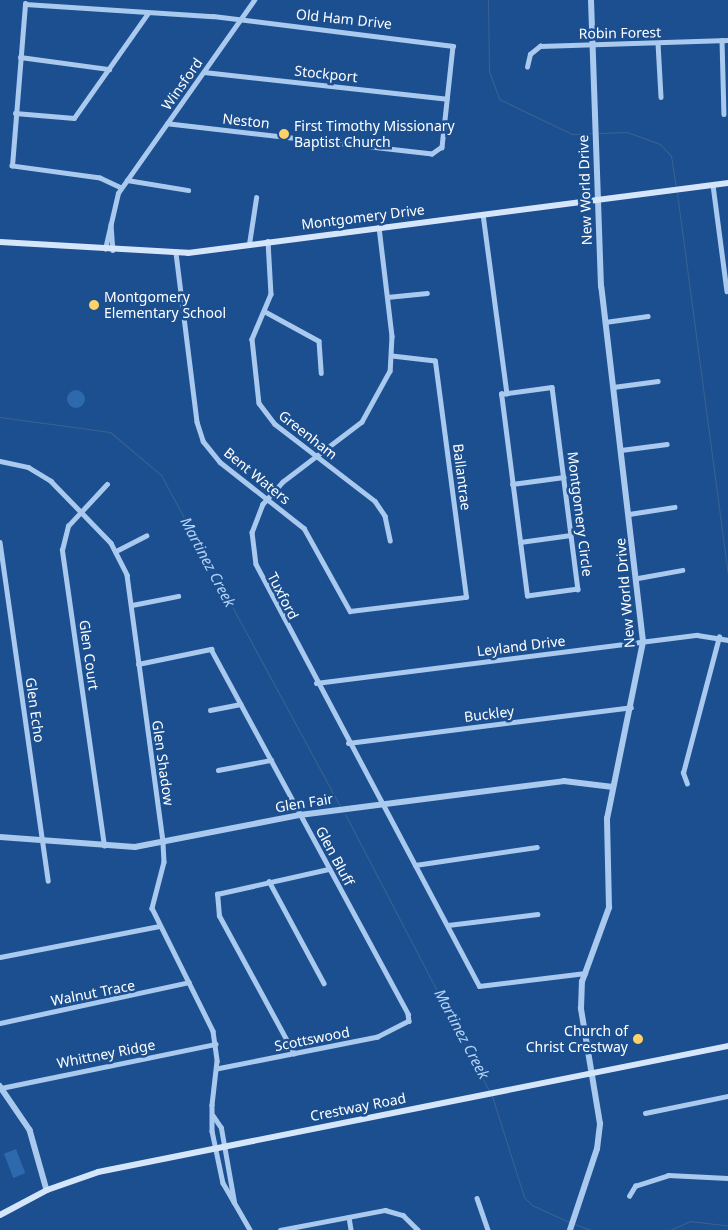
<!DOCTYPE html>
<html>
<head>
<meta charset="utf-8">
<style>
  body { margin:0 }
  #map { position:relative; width:728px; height:1230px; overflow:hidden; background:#1b4f8f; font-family:"Noto Sans",sans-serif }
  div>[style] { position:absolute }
  .green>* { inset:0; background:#2e69ad; transform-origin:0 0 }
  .round { border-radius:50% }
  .stream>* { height:1px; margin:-0.5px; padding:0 0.5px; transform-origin:0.5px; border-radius:0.5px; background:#3c6290 }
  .minor>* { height:4.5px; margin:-2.25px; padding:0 2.25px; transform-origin:2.25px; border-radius:2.25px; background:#a9c9ee }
  .tertiary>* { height:5.5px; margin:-2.75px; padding:0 2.75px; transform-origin:2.75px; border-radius:2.75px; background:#a9c9ee }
  .secondary>* { height:6px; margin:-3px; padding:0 3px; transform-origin:3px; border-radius:3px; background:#d6e6fa }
  .dots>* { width:14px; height:14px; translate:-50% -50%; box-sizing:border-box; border:2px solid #1b4f8f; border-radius:50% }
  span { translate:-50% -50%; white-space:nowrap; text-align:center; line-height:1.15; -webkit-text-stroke:5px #1b4f8f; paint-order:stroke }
  .street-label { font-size:14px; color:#fff }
  .poi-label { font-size:14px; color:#fff }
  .left { translate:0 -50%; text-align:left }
  .right { translate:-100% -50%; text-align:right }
  .water-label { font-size:15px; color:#b5d3f5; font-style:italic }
</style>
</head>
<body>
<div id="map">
  <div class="green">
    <i class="round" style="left:67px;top:390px;width:18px;height:18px"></i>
    <i style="left:16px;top:1149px;width:26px;height:13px;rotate:69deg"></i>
  </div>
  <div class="stream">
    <i style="left:488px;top:0;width:71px;rotate:89.2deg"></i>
    <i style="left:489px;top:71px;width:30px;rotate:70deg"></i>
    <i style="left:499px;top:99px;width:81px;rotate:25.6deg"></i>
    <i style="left:572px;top:134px;width:21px;rotate:-3deg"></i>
    <i style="left:599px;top:133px;width:28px;rotate:-2deg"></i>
    <i style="left:627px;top:132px;width:35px;rotate:20deg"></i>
    <i style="left:660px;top:144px;width:16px;rotate:47deg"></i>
    <i style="left:671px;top:156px;width:30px;rotate:81deg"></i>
    <i style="left:677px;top:193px;width:386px;rotate:82.4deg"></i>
    <i style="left:0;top:417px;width:111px;rotate:7.8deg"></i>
    <i style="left:110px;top:432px;width:67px;rotate:40.1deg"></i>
    <i style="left:161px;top:475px;width:376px;rotate:61.6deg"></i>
    <i style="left:345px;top:814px;width:314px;rotate:62.5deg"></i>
    <i style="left:492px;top:1096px;width:106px;rotate:72.4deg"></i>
    <i style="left:524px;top:1197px;width:11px;rotate:45deg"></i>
    <i style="left:532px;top:1205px;width:43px;rotate:24.8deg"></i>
    <i style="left:575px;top:1224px;width:17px;rotate:21deg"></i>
    <i style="left:670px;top:1230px;width:22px;rotate:-24deg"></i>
    <i style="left:690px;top:1221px;width:38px;rotate:7deg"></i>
  </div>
  <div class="minor">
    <i style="left:722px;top:40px;width:74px;rotate:88.5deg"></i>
    <i style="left:658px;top:43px;width:54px;rotate:86.8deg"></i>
    <i style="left:20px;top:57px;width:90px;rotate:7.7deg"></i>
    <i style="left:527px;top:67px;width:13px;rotate:-77deg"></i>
    <i style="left:530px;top:54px;width:13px;rotate:-39deg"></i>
    <i style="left:540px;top:46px;width:188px;rotate:-1.8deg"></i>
    <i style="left:204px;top:72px;width:244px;rotate:6.3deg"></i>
    <i style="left:15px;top:113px;width:59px;rotate:4.8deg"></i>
    <i style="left:74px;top:118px;width:128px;rotate:-54.8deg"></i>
    <i style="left:127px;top:180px;width:62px;rotate:9.3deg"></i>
    <i style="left:713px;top:185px;width:107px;rotate:82.5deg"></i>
    <i style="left:121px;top:188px;width:23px;rotate:-155deg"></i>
    <i style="left:100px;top:178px;width:89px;rotate:-172.2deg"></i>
    <i style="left:12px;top:166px;width:163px;rotate:-85.4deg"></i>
    <i style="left:25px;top:4px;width:188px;rotate:3.7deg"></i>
    <i style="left:213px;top:16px;width:242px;rotate:7.1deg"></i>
    <i style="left:453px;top:46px;width:102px;rotate:96.2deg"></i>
    <i style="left:442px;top:147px;width:12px;rotate:145deg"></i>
    <i style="left:432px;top:154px;width:266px;rotate:-173.5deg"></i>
    <i style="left:483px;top:214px;width:181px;rotate:82.4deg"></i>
    <i style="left:111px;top:224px;width:26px;rotate:86deg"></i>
    <i style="left:379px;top:227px;width:110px;rotate:83.2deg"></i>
    <i style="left:392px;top:336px;width:35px;rotate:93deg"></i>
    <i style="left:390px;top:371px;width:58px;rotate:118.8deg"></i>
    <i style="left:362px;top:422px;width:99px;rotate:142.8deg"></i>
    <i style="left:283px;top:482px;width:30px;rotate:132deg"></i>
    <i style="left:263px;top:504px;width:30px;rotate:111deg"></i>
    <i style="left:252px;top:532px;width:32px;rotate:83deg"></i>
    <i style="left:256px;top:564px;width:477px;rotate:62.1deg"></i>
    <i style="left:479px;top:986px;width:107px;rotate:-7deg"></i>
    <i style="left:268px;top:241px;width:53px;rotate:86.8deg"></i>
    <i style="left:271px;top:294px;width:49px;rotate:112.9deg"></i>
    <i style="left:252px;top:339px;width:64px;rotate:83.8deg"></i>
    <i style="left:259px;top:403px;width:26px;rotate:53deg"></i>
    <i style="left:275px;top:424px;width:126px;rotate:37.6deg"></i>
    <i style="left:375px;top:501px;width:18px;rotate:56deg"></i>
    <i style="left:385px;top:516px;width:25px;rotate:78deg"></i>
    <i style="left:249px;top:244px;width:47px;rotate:-81.3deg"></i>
    <i style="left:105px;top:249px;width:57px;rotate:-76.9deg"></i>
    <i style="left:118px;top:193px;width:236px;rotate:-54.8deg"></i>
    <i style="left:176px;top:253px;width:170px;rotate:82.9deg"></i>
    <i style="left:197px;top:422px;width:20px;rotate:72deg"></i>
    <i style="left:203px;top:441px;width:27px;rotate:51deg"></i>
    <i style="left:220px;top:462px;width:107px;rotate:38.2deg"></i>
    <i style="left:304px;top:528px;width:95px;rotate:61deg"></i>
    <i style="left:350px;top:611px;width:117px;rotate:-6.9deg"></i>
    <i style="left:466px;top:597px;width:238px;rotate:-97.5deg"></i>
    <i style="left:435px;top:361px;width:43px;rotate:-173.4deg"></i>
    <i style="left:387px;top:297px;width:40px;rotate:-5.7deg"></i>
    <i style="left:266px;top:312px;width:60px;rotate:28.7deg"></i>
    <i style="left:319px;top:341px;width:32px;rotate:86deg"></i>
    <i style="left:605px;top:322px;width:43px;rotate:-7.9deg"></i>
    <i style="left:552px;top:387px;width:204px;rotate:82.7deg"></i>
    <i style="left:578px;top:589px;width:51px;rotate:172.2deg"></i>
    <i style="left:527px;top:596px;width:204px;rotate:-97.3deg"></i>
    <i style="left:501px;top:394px;width:51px;rotate:-7.8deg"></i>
    <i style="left:613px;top:387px;width:45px;rotate:-7.6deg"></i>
    <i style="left:621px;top:450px;width:46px;rotate:-7.4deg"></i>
    <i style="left:0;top:461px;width:29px;rotate:12deg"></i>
    <i style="left:28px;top:467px;width:27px;rotate:31deg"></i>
    <i style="left:51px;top:481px;width:86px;rotate:45.9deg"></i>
    <i style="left:111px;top:543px;width:36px;rotate:63deg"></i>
    <i style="left:127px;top:575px;width:270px;rotate:82.3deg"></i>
    <i style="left:163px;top:843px;width:19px;rotate:87deg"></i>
    <i style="left:164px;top:862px;width:48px;rotate:104.6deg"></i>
    <i style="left:152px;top:908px;width:137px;rotate:63.6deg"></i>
    <i style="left:213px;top:1031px;width:30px;rotate:82deg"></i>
    <i style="left:217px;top:1061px;width:44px;rotate:96.5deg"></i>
    <i style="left:212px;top:1105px;width:26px;rotate:90deg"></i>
    <i style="left:212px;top:1131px;width:53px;rotate:78.1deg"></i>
    <i style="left:223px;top:1183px;width:22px;rotate:60deg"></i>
    <i style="left:234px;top:1202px;width:75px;rotate:-100deg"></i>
    <i style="left:221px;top:1128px;width:14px;rotate:-124deg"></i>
    <i style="left:512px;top:484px;width:52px;rotate:-7.7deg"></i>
    <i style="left:629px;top:514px;width:46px;rotate:-8.8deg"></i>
    <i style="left:0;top:542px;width:342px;rotate:81.9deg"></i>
    <i style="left:520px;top:542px;width:51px;rotate:-7.8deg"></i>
    <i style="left:116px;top:551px;width:34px;rotate:-27deg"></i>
    <i style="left:638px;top:578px;width:45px;rotate:-10.3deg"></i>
    <i style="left:132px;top:605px;width:47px;rotate:-11.1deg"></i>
    <i style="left:138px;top:664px;width:75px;rotate:-11.6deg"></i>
    <i style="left:211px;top:649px;width:415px;rotate:61.6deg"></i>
    <i style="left:408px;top:1014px;width:7px;rotate:82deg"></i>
    <i style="left:409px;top:1021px;width:35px;rotate:153deg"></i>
    <i style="left:378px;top:1037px;width:164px;rotate:168.8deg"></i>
    <i style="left:316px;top:683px;width:384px;rotate:-7.2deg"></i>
    <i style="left:697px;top:635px;width:31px;rotate:9deg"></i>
    <i style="left:210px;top:710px;width:31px;rotate:-11deg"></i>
    <i style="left:348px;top:743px;width:285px;rotate:-7.2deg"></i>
    <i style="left:218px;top:770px;width:54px;rotate:-10.7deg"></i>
    <i style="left:687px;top:784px;width:12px;rotate:-110deg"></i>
    <i style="left:683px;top:773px;width:141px;rotate:-75.2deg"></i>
    <i style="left:104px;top:846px;width:299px;rotate:-98.1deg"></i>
    <i style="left:62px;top:550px;width:25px;rotate:-76deg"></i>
    <i style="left:68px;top:526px;width:57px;rotate:-47.1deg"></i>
    <i style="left:415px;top:865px;width:123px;rotate:-8.4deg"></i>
    <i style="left:269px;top:881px;width:116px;rotate:61.7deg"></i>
    <i style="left:448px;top:925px;width:90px;rotate:-7deg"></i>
    <i style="left:0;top:957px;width:162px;rotate:-11deg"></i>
    <i style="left:0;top:1023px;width:193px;rotate:-12.2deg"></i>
    <i style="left:294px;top:1054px;width:157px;rotate:-118.5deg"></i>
    <i style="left:219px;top:916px;width:22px;rotate:-95deg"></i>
    <i style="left:217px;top:894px;width:115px;rotate:-12.6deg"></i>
    <i style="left:1px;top:1088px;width:219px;rotate:-11.6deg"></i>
    <i style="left:645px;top:1113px;width:85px;rotate:-11.6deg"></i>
    <i style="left:629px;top:1196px;width:12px;rotate:-59deg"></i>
    <i style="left:635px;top:1186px;width:35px;rotate:-18deg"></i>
    <i style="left:668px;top:1175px;width:60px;rotate:2.9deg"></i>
    <i style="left:477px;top:1198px;width:34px;rotate:71deg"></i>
    <i style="left:234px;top:1202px;width:32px;rotate:60deg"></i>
    <i style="left:349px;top:1217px;width:13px;rotate:81deg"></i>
    <i style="left:280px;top:1230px;width:107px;rotate:-10.8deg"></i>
    <i style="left:385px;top:1210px;width:19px;rotate:16deg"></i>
    <i style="left:403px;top:1215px;width:21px;rotate:45deg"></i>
  </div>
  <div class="tertiary">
    <i style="left:0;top:837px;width:135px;rotate:4.2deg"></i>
    <i style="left:135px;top:847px;width:168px;rotate:-11deg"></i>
    <i style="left:300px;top:815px;width:266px;rotate:-7.3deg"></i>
    <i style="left:564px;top:781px;width:49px;rotate:7deg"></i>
    <i style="left:0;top:1086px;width:53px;rotate:55.7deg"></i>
    <i style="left:30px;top:1130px;width:62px;rotate:74.2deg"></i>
    <i style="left:570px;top:1230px;width:85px;rotate:-71.6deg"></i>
    <i style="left:597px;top:1149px;width:25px;rotate:-83deg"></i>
    <i style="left:600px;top:1124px;width:117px;rotate:-99.4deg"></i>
    <i style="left:581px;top:1009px;width:27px;rotate:-88deg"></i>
    <i style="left:582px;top:982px;width:79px;rotate:-70deg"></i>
    <i style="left:609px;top:908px;width:89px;rotate:-91.3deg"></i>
    <i style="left:607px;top:819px;width:181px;rotate:-78.5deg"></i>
    <i style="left:643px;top:642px;width:357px;rotate:-96.7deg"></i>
    <i style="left:601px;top:287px;width:287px;rotate:-92deg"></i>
  </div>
  <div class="secondary">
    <i style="left:0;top:242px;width:188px;rotate:3.3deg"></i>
    <i style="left:188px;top:253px;width:545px;rotate:-7.39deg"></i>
    <i style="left:0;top:1215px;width:53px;rotate:-28deg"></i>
    <i style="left:47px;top:1190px;width:54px;rotate:-19.4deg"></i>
    <i style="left:98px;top:1172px;width:642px;rotate:-11.31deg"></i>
  </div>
  <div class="dots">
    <i style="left:284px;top:134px;background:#ffd166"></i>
    <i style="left:94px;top:305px;background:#ffd166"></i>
    <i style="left:638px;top:1039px;background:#ffd166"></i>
  </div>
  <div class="street-label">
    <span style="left:344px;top:19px;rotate:6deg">Old Ham Drive</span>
    <span style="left:620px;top:33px;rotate:-1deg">Robin Forest</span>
    <span style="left:326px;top:74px;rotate:6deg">Stockport</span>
    <span style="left:182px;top:84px;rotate:-55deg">Winsford</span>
    <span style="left:246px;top:121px;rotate:6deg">Neston</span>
    <span style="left:585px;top:190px;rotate:-92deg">New World Drive</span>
    <span style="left:363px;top:217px;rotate:-7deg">Montgomery Drive</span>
    <span style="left:308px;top:435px;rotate:38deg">Greenham</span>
    <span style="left:257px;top:476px;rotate:39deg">Bent Waters</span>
    <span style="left:462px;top:477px;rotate:83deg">Ballantrae</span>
    <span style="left:580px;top:514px;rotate:83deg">Montgomery Circle</span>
    <span style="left:625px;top:593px;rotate:-95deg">New World Drive</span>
    <span style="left:283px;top:596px;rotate:63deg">Tuxford</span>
    <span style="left:521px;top:646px;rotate:-7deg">Leyland Drive</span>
    <span style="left:89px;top:655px;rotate:82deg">Glen Court</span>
    <span style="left:35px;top:710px;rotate:82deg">Glen Echo</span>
    <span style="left:489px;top:714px;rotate:-7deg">Buckley</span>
    <span style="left:163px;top:763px;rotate:82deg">Glen Shadow</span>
    <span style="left:304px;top:803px;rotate:-9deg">Glen Fair</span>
    <span style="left:335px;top:856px;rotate:62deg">Glen Bluff</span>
    <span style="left:93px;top:993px;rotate:-11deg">Walnut Trace</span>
    <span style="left:312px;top:1039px;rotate:-11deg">Scottswood</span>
    <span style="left:106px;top:1054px;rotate:-11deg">Whittney Ridge</span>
    <span style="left:358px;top:1107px;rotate:-11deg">Crestway Road</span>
  </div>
  <div class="poi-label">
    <span class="left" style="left:294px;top:134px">First Timothy Missionary<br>Baptist Church</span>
    <span class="left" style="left:104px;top:305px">Montgomery<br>Elementary School</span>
    <span class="right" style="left:628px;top:1039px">Church of<br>Christ Crestway</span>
  </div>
  <div class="water-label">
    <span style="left:208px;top:562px;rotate:62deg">Martinez Creek</span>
    <span style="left:462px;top:1034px;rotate:62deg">Martinez Creek</span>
  </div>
</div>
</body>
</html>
